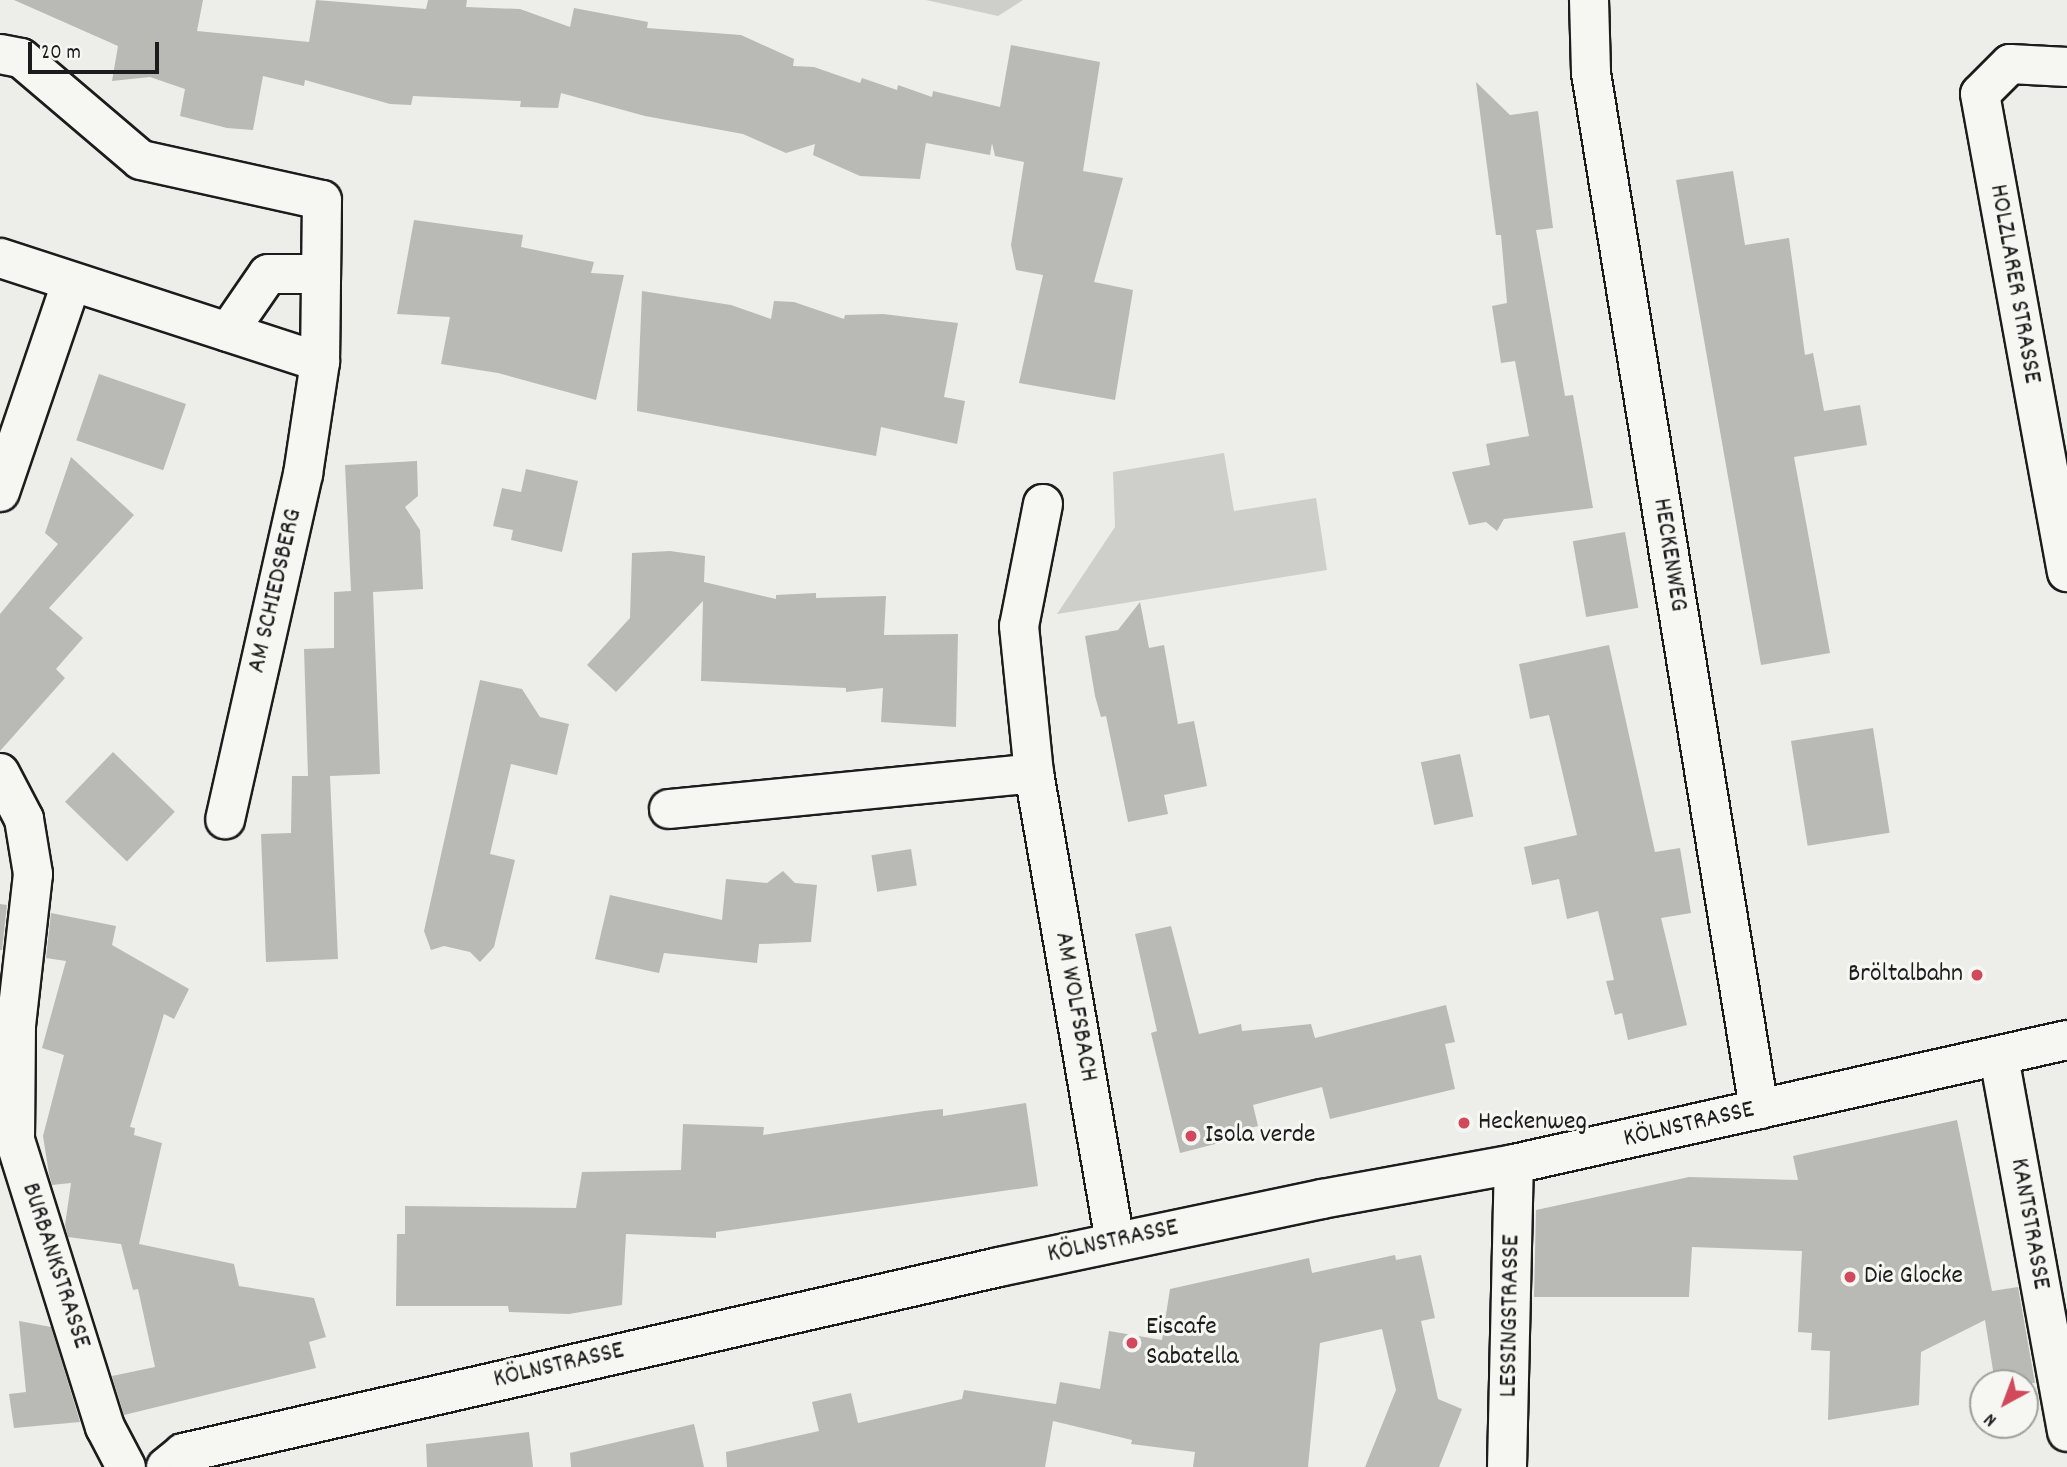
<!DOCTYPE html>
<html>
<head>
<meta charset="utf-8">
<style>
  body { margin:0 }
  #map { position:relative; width:2067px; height:1467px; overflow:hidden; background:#edede9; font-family:Dekko,sans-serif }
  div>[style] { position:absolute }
  .green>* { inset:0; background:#cececb }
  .building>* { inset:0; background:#b9b9b6; transform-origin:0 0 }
  .roads { filter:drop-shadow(2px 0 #1c1c1c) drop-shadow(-2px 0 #1c1c1c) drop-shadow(0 2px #1c1c1c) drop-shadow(0 -2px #1c1c1c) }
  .minor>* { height:38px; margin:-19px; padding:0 19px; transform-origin:19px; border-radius:19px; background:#f6f6f2 }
  .dots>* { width:19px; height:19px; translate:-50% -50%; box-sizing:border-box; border:4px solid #f6f6f2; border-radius:50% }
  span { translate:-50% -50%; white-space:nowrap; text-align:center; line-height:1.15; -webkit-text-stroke:6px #f6f6f2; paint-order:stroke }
  .street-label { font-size:26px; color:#1c1c1c }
  .poi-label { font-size:26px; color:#1c1c1c }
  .right { translate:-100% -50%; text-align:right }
  .left { translate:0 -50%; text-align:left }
  .north { position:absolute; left:1969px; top:1369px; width:70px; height:70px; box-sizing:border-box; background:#f6f6f2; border:2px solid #9f9f9c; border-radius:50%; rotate:221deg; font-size:19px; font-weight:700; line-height:28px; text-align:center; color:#1c1c1c }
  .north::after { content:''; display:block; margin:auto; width:24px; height:32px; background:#d1495b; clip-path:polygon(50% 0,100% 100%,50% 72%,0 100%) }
  .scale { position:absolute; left:28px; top:42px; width:131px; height:32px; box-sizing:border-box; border:4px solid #1c1c1c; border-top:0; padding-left:9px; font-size:21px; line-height:24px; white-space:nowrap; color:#1c1c1c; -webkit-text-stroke:5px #f6f6f2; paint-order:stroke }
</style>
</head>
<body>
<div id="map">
  <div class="green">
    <i style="clip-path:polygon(926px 0,1023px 0,998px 16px)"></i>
    <i style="clip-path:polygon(1224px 453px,1234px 511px,1316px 498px,1327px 570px,1057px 614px,1115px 527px,1113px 472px)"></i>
  </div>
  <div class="building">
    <i style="clip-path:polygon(14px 0,203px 0,197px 31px,309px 42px,316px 0,426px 9px,428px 0,467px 0,466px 7px,520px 9px,570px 27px,574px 8px,648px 22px,647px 28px,741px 35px,794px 59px,793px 66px,814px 67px,860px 83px,862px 78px,897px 90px,898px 85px,932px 97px,933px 91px,1000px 107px,1011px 45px,1100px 62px,1083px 171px,1123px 178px,1094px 282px,1133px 290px,1115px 400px,1019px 383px,1043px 275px,1016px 270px,1011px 245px,1024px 162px,995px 156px,992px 143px,990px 155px,926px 143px,920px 179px,860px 176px,813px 155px,815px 144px,786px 153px,743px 134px,645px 116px,561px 93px,558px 108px,520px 107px,521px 101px,413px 96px,411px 105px,390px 104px,305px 80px,304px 86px,263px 76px,253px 130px,227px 128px,180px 116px,185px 89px,150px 77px,112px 81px,118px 46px)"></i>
    <i style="clip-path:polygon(1476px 82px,1510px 115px,1538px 111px,1553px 228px,1536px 230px,1565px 396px,1573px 395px,1593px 508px,1504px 519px,1497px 531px,1486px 522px,1469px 525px,1452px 472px,1490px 465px,1486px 444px,1529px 436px,1515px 361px,1501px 363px,1492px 306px,1507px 303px,1501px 235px,1496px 235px)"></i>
    <i style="clip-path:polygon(1733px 171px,1745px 245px,1789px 238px,1805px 355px,1813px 353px,1824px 411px,1860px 405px,1867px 445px,1794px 457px,1830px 653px,1761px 665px,1676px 180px)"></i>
    <i style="clip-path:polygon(414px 220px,523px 235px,521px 247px,594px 262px,591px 273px,624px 275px,596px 400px,498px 373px,441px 364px,450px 317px,397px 314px)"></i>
    <i style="clip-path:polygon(642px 291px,731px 305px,771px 319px,774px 301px,794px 302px,844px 319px,845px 315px,883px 314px,958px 323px,944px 397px,965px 401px,957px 444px,881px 427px,876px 456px,637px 411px)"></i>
    <i style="left:99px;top:374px;width:92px;height:70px;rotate:19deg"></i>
    <i style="clip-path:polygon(71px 457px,134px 515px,49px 608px,83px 638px,56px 669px,65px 678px,0 751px,0 614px,58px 544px,45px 533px)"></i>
    <i style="clip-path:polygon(417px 461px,418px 496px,405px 507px,420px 530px,423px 589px,373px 592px,380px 774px,330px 776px,338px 959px,266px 962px,261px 834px,291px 833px,292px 776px,308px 776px,304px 649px,334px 648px,334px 592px,351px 591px,345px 465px)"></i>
    <i style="clip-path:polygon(526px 469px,578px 481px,562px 552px,511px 540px,513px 530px,493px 526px,502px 488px,521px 492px)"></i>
    <i style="left:1625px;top:532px;width:77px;height:53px;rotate:80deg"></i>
    <i style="clip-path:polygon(670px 551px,705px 556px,704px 582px,776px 599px,776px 595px,816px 593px,816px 598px,886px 596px,884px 635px,958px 634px,956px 727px,881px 722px,883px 688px,846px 692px,846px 688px,701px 681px,703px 601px,616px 692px,587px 665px,630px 618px,632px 553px)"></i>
    <i style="clip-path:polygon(1140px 602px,1149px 648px,1164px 645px,1178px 724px,1194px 721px,1207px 786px,1164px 795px,1168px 814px,1128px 822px,1106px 716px,1101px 717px,1095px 696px,1085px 636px,1118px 630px)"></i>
    <i style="clip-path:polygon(1609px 645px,1655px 852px,1680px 848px,1691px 913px,1661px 918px,1687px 1025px,1628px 1040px,1622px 1013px,1615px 1015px,1606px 981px,1614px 980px,1598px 911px,1567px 919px,1559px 879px,1532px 885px,1524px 847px,1577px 835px,1549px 715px,1530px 719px,1519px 664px)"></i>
    <i style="clip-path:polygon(480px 680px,522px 689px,540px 717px,569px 724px,557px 775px,511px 764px,490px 854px,515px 860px,494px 947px,480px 962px,470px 952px,444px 946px,431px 950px,424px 931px)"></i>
    <i style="left:1873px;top:728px;width:106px;height:83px;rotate:81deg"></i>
    <i style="left:113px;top:752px;width:86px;height:69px;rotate:44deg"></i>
    <i style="left:1460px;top:754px;width:64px;height:40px;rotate:78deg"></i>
    <i style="left:911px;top:849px;width:37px;height:40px;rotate:81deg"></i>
    <i style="clip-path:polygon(783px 871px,795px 883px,817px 885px,811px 942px,759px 944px,757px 963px,664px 953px,659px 973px,595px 959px,610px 895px,722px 920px,726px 879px,767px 883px)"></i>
    <i style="clip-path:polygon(0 904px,7px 905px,2px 950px,0 950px)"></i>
    <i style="clip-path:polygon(51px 913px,116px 926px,112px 945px,189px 989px,174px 1019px,164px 1014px,130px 1127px,135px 1128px,134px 1135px,162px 1143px,139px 1244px,234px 1264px,239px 1286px,314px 1298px,326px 1337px,309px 1342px,316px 1368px,124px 1415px,112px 1376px,155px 1367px,138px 1289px,133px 1290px,121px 1244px,68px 1237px,65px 1225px,71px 1183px,52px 1185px,49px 1174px,43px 1136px,64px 1055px,42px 1048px,66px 961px,46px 958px)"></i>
    <i style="clip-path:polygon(1171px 926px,1199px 1034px,1241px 1024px,1242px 1031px,1311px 1024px,1315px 1038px,1446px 1005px,1455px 1042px,1445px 1044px,1455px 1089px,1330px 1119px,1322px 1087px,1253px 1105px,1258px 1126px,1242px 1130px,1243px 1137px,1180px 1153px,1151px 1033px,1157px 1031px,1135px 934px)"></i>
    <i style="clip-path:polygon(1026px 1103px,1038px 1186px,716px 1232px,716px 1238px,626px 1234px,622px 1305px,569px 1314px,509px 1312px,508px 1306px,396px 1306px,397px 1234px,405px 1234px,405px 1206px,576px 1208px,582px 1172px,681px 1170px,683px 1124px,764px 1127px,763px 1135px,924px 1111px,943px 1109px,943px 1116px)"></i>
    <i style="clip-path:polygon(1957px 1120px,1992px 1291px,2018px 1287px,2035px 1383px,1995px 1383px,1985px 1320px,1921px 1352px,1919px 1405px,1828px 1420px,1830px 1351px,1811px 1350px,1812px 1333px,1798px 1332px,1802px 1251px,1692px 1247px,1689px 1297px,1534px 1297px,1536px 1210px,1689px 1177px,1798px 1180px,1793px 1156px)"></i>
    <i style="clip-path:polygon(1395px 1255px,1396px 1260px,1421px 1255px,1435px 1318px,1421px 1321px,1438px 1399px,1462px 1409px,1439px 1467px,1365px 1467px,1396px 1390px,1382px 1329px,1320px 1343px,1308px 1467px,1193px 1467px,1195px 1452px,1131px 1444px,1132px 1440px,1053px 1421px,1045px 1467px,727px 1467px,726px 1452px,819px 1431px,812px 1402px,851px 1393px,858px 1423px,962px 1399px,964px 1390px,1056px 1404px,1060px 1382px,1100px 1389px,1109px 1331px,1162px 1340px,1170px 1289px,1309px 1258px,1312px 1273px)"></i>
    <i style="clip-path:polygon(19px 1321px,51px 1327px,80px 1422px,14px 1428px,9px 1394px,26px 1392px)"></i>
    <i style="clip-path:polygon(694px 1424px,704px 1467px,571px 1467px,570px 1453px)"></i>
    <i style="clip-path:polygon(529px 1432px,533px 1467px,427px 1467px,426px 1444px)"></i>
  </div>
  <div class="roads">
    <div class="minor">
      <i style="left:1589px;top:0;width:73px;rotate:88.4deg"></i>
      <i style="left:1591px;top:73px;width:1050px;rotate:80.79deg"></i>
      <i style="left:0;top:54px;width:21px;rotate:11deg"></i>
      <i style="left:21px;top:58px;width:157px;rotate:40.4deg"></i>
      <i style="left:141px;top:160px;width:185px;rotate:12.5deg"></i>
      <i style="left:322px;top:200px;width:162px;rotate:90.7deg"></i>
      <i style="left:2067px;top:67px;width:57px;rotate:-177deg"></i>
      <i style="left:2010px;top:64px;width:42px;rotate:135deg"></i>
      <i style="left:1980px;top:94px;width:486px;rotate:79.7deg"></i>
      <i style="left:0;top:258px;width:336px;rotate:18deg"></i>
      <i style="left:320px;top:362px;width:113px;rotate:98.6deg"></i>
      <i style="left:303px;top:474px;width:354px;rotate:102.7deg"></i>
      <i style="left:228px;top:332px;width:70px;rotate:-55.4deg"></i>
      <i style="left:268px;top:274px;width:53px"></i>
      <i style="left:0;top:492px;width:221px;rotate:-71.2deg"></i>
      <i style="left:1043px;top:504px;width:124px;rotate:101.1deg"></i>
      <i style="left:1019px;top:626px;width:148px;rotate:84.2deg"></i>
      <i style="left:1034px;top:773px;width:475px;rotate:80.2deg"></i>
      <i style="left:0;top:773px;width:52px;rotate:62.4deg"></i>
      <i style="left:24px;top:819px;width:56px;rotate:80.7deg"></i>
      <i style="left:33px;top:874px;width:152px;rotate:96.4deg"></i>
      <i style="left:16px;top:1025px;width:115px;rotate:90.5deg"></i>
      <i style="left:15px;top:1140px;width:301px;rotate:72.6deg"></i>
      <i style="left:105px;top:1427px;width:45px;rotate:62.3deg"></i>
      <i style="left:669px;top:809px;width:367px;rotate:-5.6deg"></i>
      <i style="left:1999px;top:1057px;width:381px;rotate:79.7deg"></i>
      <i style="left:166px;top:1467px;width:22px;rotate:-39deg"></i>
      <i style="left:183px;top:1453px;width:837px;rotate:-12.84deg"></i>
      <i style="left:999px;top:1267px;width:330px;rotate:-11.9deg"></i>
      <i style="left:1322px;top:1199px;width:195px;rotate:-10.3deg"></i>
      <i style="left:1514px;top:1164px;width:567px;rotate:-12.64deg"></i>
      <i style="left:1507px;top:1467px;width:303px;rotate:-88.7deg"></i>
    </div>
  </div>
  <div class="dots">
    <i style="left:1977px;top:975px;background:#d1495b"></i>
    <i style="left:1464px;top:1123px;background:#d1495b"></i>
    <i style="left:1191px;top:1136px;background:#d1495b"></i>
    <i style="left:1850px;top:1277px;background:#d1495b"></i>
    <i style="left:1132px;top:1343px;background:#d1495b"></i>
  </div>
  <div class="street-label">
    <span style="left:2014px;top:284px;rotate:80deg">HOLZLARER STRASSE</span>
    <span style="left:1669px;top:555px;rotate:81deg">HECKENWEG</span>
    <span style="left:276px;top:591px;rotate:-77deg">AM SCHIEDSBERG</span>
    <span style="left:1075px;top:1007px;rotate:80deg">AM WOLFSBACH</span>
    <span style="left:1689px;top:1125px;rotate:-13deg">KÖLNSTRASSE</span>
    <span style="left:2029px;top:1224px;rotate:80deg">KANTSTRASSE</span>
    <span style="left:1113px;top:1242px;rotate:-12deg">KÖLNSTRASSE</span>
    <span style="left:55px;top:1266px;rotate:72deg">BURBANKSTRASSE</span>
    <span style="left:1511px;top:1316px;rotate:-89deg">LESSINGSTRASSE</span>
    <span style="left:559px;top:1366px;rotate:-13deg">KÖLNSTRASSE</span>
  </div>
  <div class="poi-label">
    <span class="right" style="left:1963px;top:975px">Bröltalbahn</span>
    <span class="left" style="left:1478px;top:1123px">Heckenweg</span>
    <span class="left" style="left:1205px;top:1136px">Isola verde</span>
    <span class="left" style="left:1864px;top:1277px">Die Glocke</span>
    <span class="left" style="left:1146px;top:1343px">Eiscafe<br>Sabatella</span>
  </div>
  <div class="north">N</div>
  <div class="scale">20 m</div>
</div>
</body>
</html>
